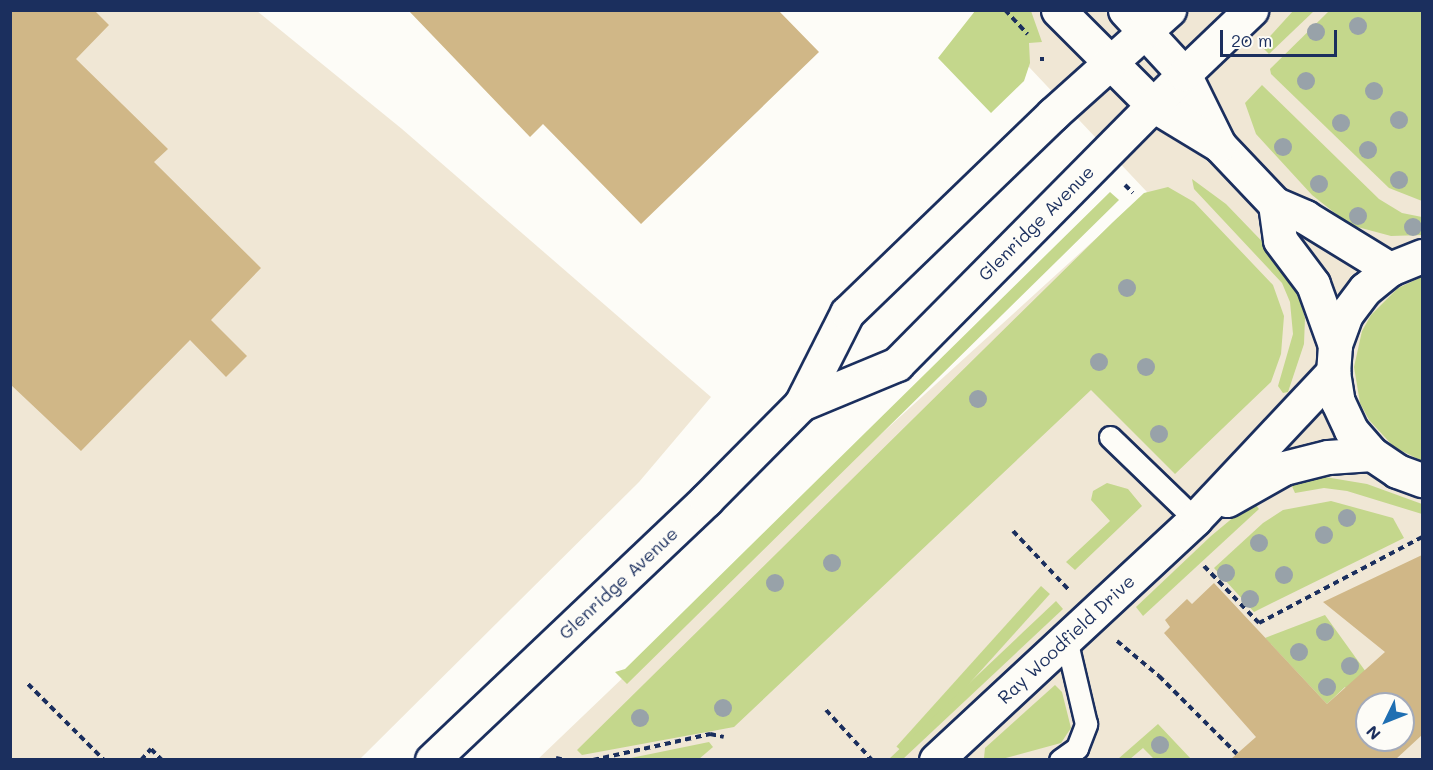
<!DOCTYPE html>
<html>
<head>
<meta charset="utf-8">
<style>
  body { margin:0 }
  #map { position:relative; width:1433px; height:770px; overflow:hidden; background:#fdfcf7; font-family:Mali,sans-serif }
  div>[style] { position:absolute }
  .built>* { inset:0; background:#f0e7d5 }
  .green>* { inset:0; background:#c4d78c; transform-origin:0 0 }
  .building>* { inset:0; background:#d0b787 }
  .path>* { height:4px; margin-top:-2px; transform-origin:0; background:repeating-linear-gradient(90deg,#1b2f5e 0 6px,transparent 0 10.5px) }
  .roads { filter:drop-shadow(2px 0 #1b2f5e) drop-shadow(-2px 0 #1b2f5e) drop-shadow(0 2px #1b2f5e) drop-shadow(0 -2px #1b2f5e) }
  .service>* { height:21px; margin:-10.5px; padding:0 10.5px; transform-origin:10.5px; border-radius:10.5px; background:#fdfcf7 }
  .minor>* { height:33px; margin:-16.5px; padding:0 16.5px; transform-origin:16.5px; border-radius:16.5px; background:#fdfcf7 }
  .tertiary>* { height:33px; margin:-16.5px; padding:0 16.5px; transform-origin:16.5px; border-radius:16.5px; background:#fdfcf7 }
  .secondary>* { height:33px; margin:-16.5px; padding:0 16.5px; transform-origin:16.5px; border-radius:16.5px; background:#fdfcf7 }
  .trees>* { width:18px; height:18px; margin:-9px; border-radius:50%; background:#98a2a9 }
  span { translate:-50% -50%; white-space:nowrap; text-align:center; line-height:1.15; -webkit-text-stroke:5px #fdfcf7; paint-order:stroke }
  .street-label { font-size:18px; color:#1b2f5e }
  .frame { position:absolute; inset:0; border:12px solid #1b2f5e; pointer-events:none }
  .north { position:absolute; left:1355px; top:692px; width:60px; height:60px; box-sizing:border-box; background:#fdfcf7; border:2px solid #a3aaba; border-radius:50%; rotate:227deg; font-size:16px; font-weight:700; line-height:24px; text-align:center; color:#1b2f5e }
  .north::after { content:''; display:block; margin:auto; width:21px; height:27px; background:#1f6fb2; clip-path:polygon(50% 0,100% 100%,50% 72%,0 100%) }
  .scale { position:absolute; left:1220px; top:30px; width:117px; height:27px; box-sizing:border-box; border:3px solid #1b2f5e; border-top:0; padding-left:8px; font-size:18px; line-height:21px; white-space:nowrap; color:#1b2f5e; -webkit-text-stroke:4px #fdfcf7; paint-order:stroke }
</style>
</head>
<body>
<div id="map">
  <div class="built">
    <i style="clip-path:polygon(10px 11px,257px 11px,402px 129px,711px 397px,639px 482px,360px 759px,11px 759px)"></i>
    <i style="clip-path:polygon(evenodd,976px 11px,1422px 11px,1422px 759px,537px 760px,814px 495px,1147px 192px,976px 11px,1367px 704px,1403px 704px,1403px 740px,1367px 740px,1367px 704px)"></i>
  </div>
  <div class="green">
    <i style="clip-path:polygon(975px 11px,1031px 11px,1042px 42px,1029px 43px,1030px 63px,1024px 81px,991px 113px,938px 58px)"></i>
    <i style="clip-path:polygon(1293px 11px,1314px 11px,1269px 54px,1261px 46px)"></i>
    <i style="clip-path:polygon(1329px 11px,1422px 11px,1422px 201px,1389px 188px,1271px 74px,1270px 69px)"></i>
    <i style="clip-path:polygon(1262px 85px,1379px 199px,1402px 213px,1422px 217px,1422px 235px,1391px 236px,1350px 225px,1312px 195px,1256px 134px,1245px 103px)"></i>
    <i style="clip-path:polygon(1192px 179px,1226px 204px,1280px 260px,1294px 280px,1305px 318px,1304px 344px,1288px 392px,1283px 393px,1278px 386px,1293px 334px,1290px 302px,1282px 283px,1194px 189px)"></i>
    <i style="clip-path:polygon(1168px 187px,1194px 202px,1273px 285px,1284px 316px,1281px 354px,1271px 382px,1175px 474px,1091px 390px,734px 727px,582px 755px,577px 750px,1113px 222px,1144px 193px)"></i>
    <i style="clip-path:polygon(1110px 192px,1119px 200px,627px 684px,615px 672px,625px 669px)"></i>
    <i style="clip-path:polygon(1422px 277px,1422px 461px,1394px 447px,1369px 420px,1360px 403px,1354px 367px,1362px 331px,1371px 315px,1398px 288px)"></i>
    <i style="clip-path:polygon(1325px 477px,1367px 484px,1422px 504px,1422px 514px,1347px 491px,1324px 488px,1295px 493px,1290px 482px)"></i>
    <i style="clip-path:polygon(1107px 483px,1128px 489px,1142px 506px,1075px 570px,1066px 562px,1110px 521px,1091px 500px,1093px 491px)"></i>
    <i style="clip-path:polygon(1253px 501px,1259px 509px,1143px 616px,1136px 607px,1211px 536px)"></i>
    <i style="clip-path:polygon(1331px 501px,1393px 518px,1404px 538px,1254px 612px,1214px 568px,1263px 523px,1283px 510px)"></i>
    <i style="left:1041px;top:586px;width:12px;height:216px;rotate:42deg"></i>
    <i style="clip-path:polygon(1056px 601px,1063px 609px,903px 759px,889px 759px)"></i>
    <i style="clip-path:polygon(1325px 615px,1371px 679px,1354px 696px,1345px 687px,1327px 704px,1265px 638px)"></i>
    <i style="clip-path:polygon(1055px 685px,1062px 692px,1071px 728px,1061px 743px,1002px 759px,984px 758px,985px 748px)"></i>
    <i style="clip-path:polygon(1158px 724px,1191px 759px,1154px 759px,1143px 748px,1130px 759px,1118px 759px)"></i>
    <i style="clip-path:polygon(709px 742px,713px 747px,699px 759px,626px 759px)"></i>
  </div>
  <div class="building">
    <i style="clip-path:polygon(10px 10px,94px 10px,109px 25px,76px 59px,168px 149px,154px 162px,261px 268px,211px 320px,247px 356px,226px 377px,190px 340px,81px 451px,10px 384px)"></i>
    <i style="clip-path:polygon(408px 10px,778px 10px,819px 52px,641px 224px,543px 124px,530px 137px)"></i>
    <i style="clip-path:polygon(evenodd,1422px 555px,1422px 735px,1396px 759px,1231px 759px,1256px 737px,1164px 633px,1170px 627px,1165px 620px,1187px 599px,1192px 604px,1214px 583px,1327px 704px,1385px 652px,1323px 602px,1422px 555px,1367px 704px,1403px 704px,1403px 740px,1367px 740px,1367px 704px)"></i>
  </div>
  <div class="path">
    <i style="left:1005px;top:10px;width:33px;rotate:47deg"></i>
    <i style="left:1040px;top:59px;width:4px"></i>
    <i style="left:1125px;top:185px;width:11px;rotate:45deg"></i>
    <i style="left:1013px;top:531px;width:80px;rotate:46.5deg"></i>
    <i style="left:1204px;top:566px;width:79px;rotate:46deg"></i>
    <i style="left:1259px;top:623px;width:184px;rotate:-27.8deg"></i>
    <i style="left:1117px;top:641px;width:55px;rotate:39.8deg"></i>
    <i style="left:1159px;top:676px;width:110px;rotate:45deg"></i>
    <i style="left:28px;top:684px;width:107px;rotate:45deg"></i>
    <i style="left:826px;top:710px;width:68px;rotate:47.4deg"></i>
    <i style="left:556px;top:758px;width:9px;rotate:13deg"></i>
    <i style="left:141px;top:760px;width:15px;rotate:-48deg"></i>
    <i style="left:151px;top:749px;width:16px;rotate:45deg"></i>
    <i style="left:593px;top:760px;width:120px;rotate:-12.5deg"></i>
    <i style="left:710px;top:734px;width:14px;rotate:12deg"></i>
  </div>
  <div class="roads">
    <div class="service">
      <i style="left:1110px;top:437px;width:118px;rotate:44deg"></i>
      <i style="left:1060px;top:760px;width:21px;rotate:-35deg"></i>
      <i style="left:1077px;top:748px;width:26px;rotate:-69deg"></i>
      <i style="left:1086px;top:724px;width:87px;rotate:-103.2deg"></i>
    </div>
    <div class="minor">
      <i style="left:1058px;top:10px;width:134px;rotate:45deg"></i>
      <i style="left:1125px;top:10px;width:87px;rotate:47.3deg"></i>
      <i style="left:1227px;top:500px;width:65px;rotate:-29.3deg"></i>
      <i style="left:1284px;top:468px;width:45px;rotate:-14deg"></i>
      <i style="left:1328px;top:457px;width:44px;rotate:-3.9deg"></i>
      <i style="left:936px;top:760px;width:354px;rotate:-42.9deg"></i>
      <i style="left:1195px;top:519px;width:202px;rotate:-46.8deg"></i>
    </div>
    <div class="tertiary">
      <i style="left:1184px;top:74px;width:79px;rotate:63.8deg"></i>
      <i style="left:1219px;top:145px;width:81px;rotate:46.5deg"></i>
      <i style="left:1275px;top:204px;width:33px;rotate:23deg"></i>
      <i style="left:1305px;top:217px;width:100px;rotate:31.5deg"></i>
      <i style="left:1153px;top:105px;width:77px;rotate:31.2deg"></i>
      <i style="left:1275px;top:204px;width:36px;rotate:82deg"></i>
      <i style="left:1280px;top:240px;width:55px;rotate:53.1deg"></i>
      <i style="left:1313px;top:284px;width:65px;rotate:70.2deg"></i>
      <i style="left:1422px;top:256px;width:35px;rotate:158deg"></i>
      <i style="left:1390px;top:269px;width:32px;rotate:141deg"></i>
      <i style="left:1365px;top:289px;width:31px;rotate:127deg"></i>
      <i style="left:1346px;top:314px;width:33px;rotate:110deg"></i>
      <i style="left:1335px;top:345px;width:27px;rotate:94deg"></i>
      <i style="left:1333px;top:372px;width:30px;rotate:81deg"></i>
      <i style="left:1338px;top:402px;width:31px;rotate:65deg"></i>
      <i style="left:1351px;top:430px;width:32px;rotate:49deg"></i>
      <i style="left:1372px;top:454px;width:30px;rotate:34deg"></i>
      <i style="left:1397px;top:471px;width:27px;rotate:20deg"></i>
    </div>
    <div class="secondary">
      <i style="left:801px;top:404px;width:104px;rotate:-22.6deg"></i>
      <i style="left:897px;top:364px;width:408px;rotate:-45.3deg"></i>
      <i style="left:1184px;top:74px;width:93px;rotate:-43.7deg"></i>
      <i style="left:432px;top:760px;width:378px;rotate:-43.5deg"></i>
      <i style="left:706px;top:500px;width:135px;rotate:-45.3deg"></i>
      <i style="left:801px;top:404px;width:102px;rotate:-63.2deg"></i>
      <i style="left:847px;top:313px;width:286px;rotate:-44deg"></i>
      <i style="left:1053px;top:114px;width:156px;rotate:-41.9deg"></i>
    </div>
  </div>
  <div class="trees">
    <i style="left:1358px;top:26px"></i>
    <i style="left:1316px;top:32px"></i>
    <i style="left:1306px;top:81px"></i>
    <i style="left:1374px;top:91px"></i>
    <i style="left:1399px;top:120px"></i>
    <i style="left:1341px;top:123px"></i>
    <i style="left:1283px;top:147px"></i>
    <i style="left:1368px;top:150px"></i>
    <i style="left:1399px;top:180px"></i>
    <i style="left:1319px;top:184px"></i>
    <i style="left:1358px;top:216px"></i>
    <i style="left:1413px;top:227px"></i>
    <i style="left:1127px;top:288px"></i>
    <i style="left:1099px;top:362px"></i>
    <i style="left:1146px;top:367px"></i>
    <i style="left:978px;top:399px"></i>
    <i style="left:1159px;top:434px"></i>
    <i style="left:1347px;top:518px"></i>
    <i style="left:1324px;top:535px"></i>
    <i style="left:1259px;top:543px"></i>
    <i style="left:832px;top:563px"></i>
    <i style="left:1226px;top:573px"></i>
    <i style="left:1284px;top:575px"></i>
    <i style="left:775px;top:583px"></i>
    <i style="left:1250px;top:599px"></i>
    <i style="left:1325px;top:632px"></i>
    <i style="left:1299px;top:652px"></i>
    <i style="left:1350px;top:666px"></i>
    <i style="left:1327px;top:687px"></i>
    <i style="left:723px;top:708px"></i>
    <i style="left:640px;top:718px"></i>
    <i style="left:1160px;top:745px"></i>
  </div>
  <div class="street-label">
    <span style="left:1036px;top:223px;rotate:-45deg">Glenridge Avenue</span>
    <span style="left:618px;top:583px;rotate:-43deg">Glenridge Avenue</span>
    <span style="left:1066px;top:639px;rotate:-43deg">Ray Woodfield Drive</span>
  </div>
  <div class="frame"></div>
  <div class="north">N</div>
  <div class="scale">20 m</div>
</div>
</body>
</html>
